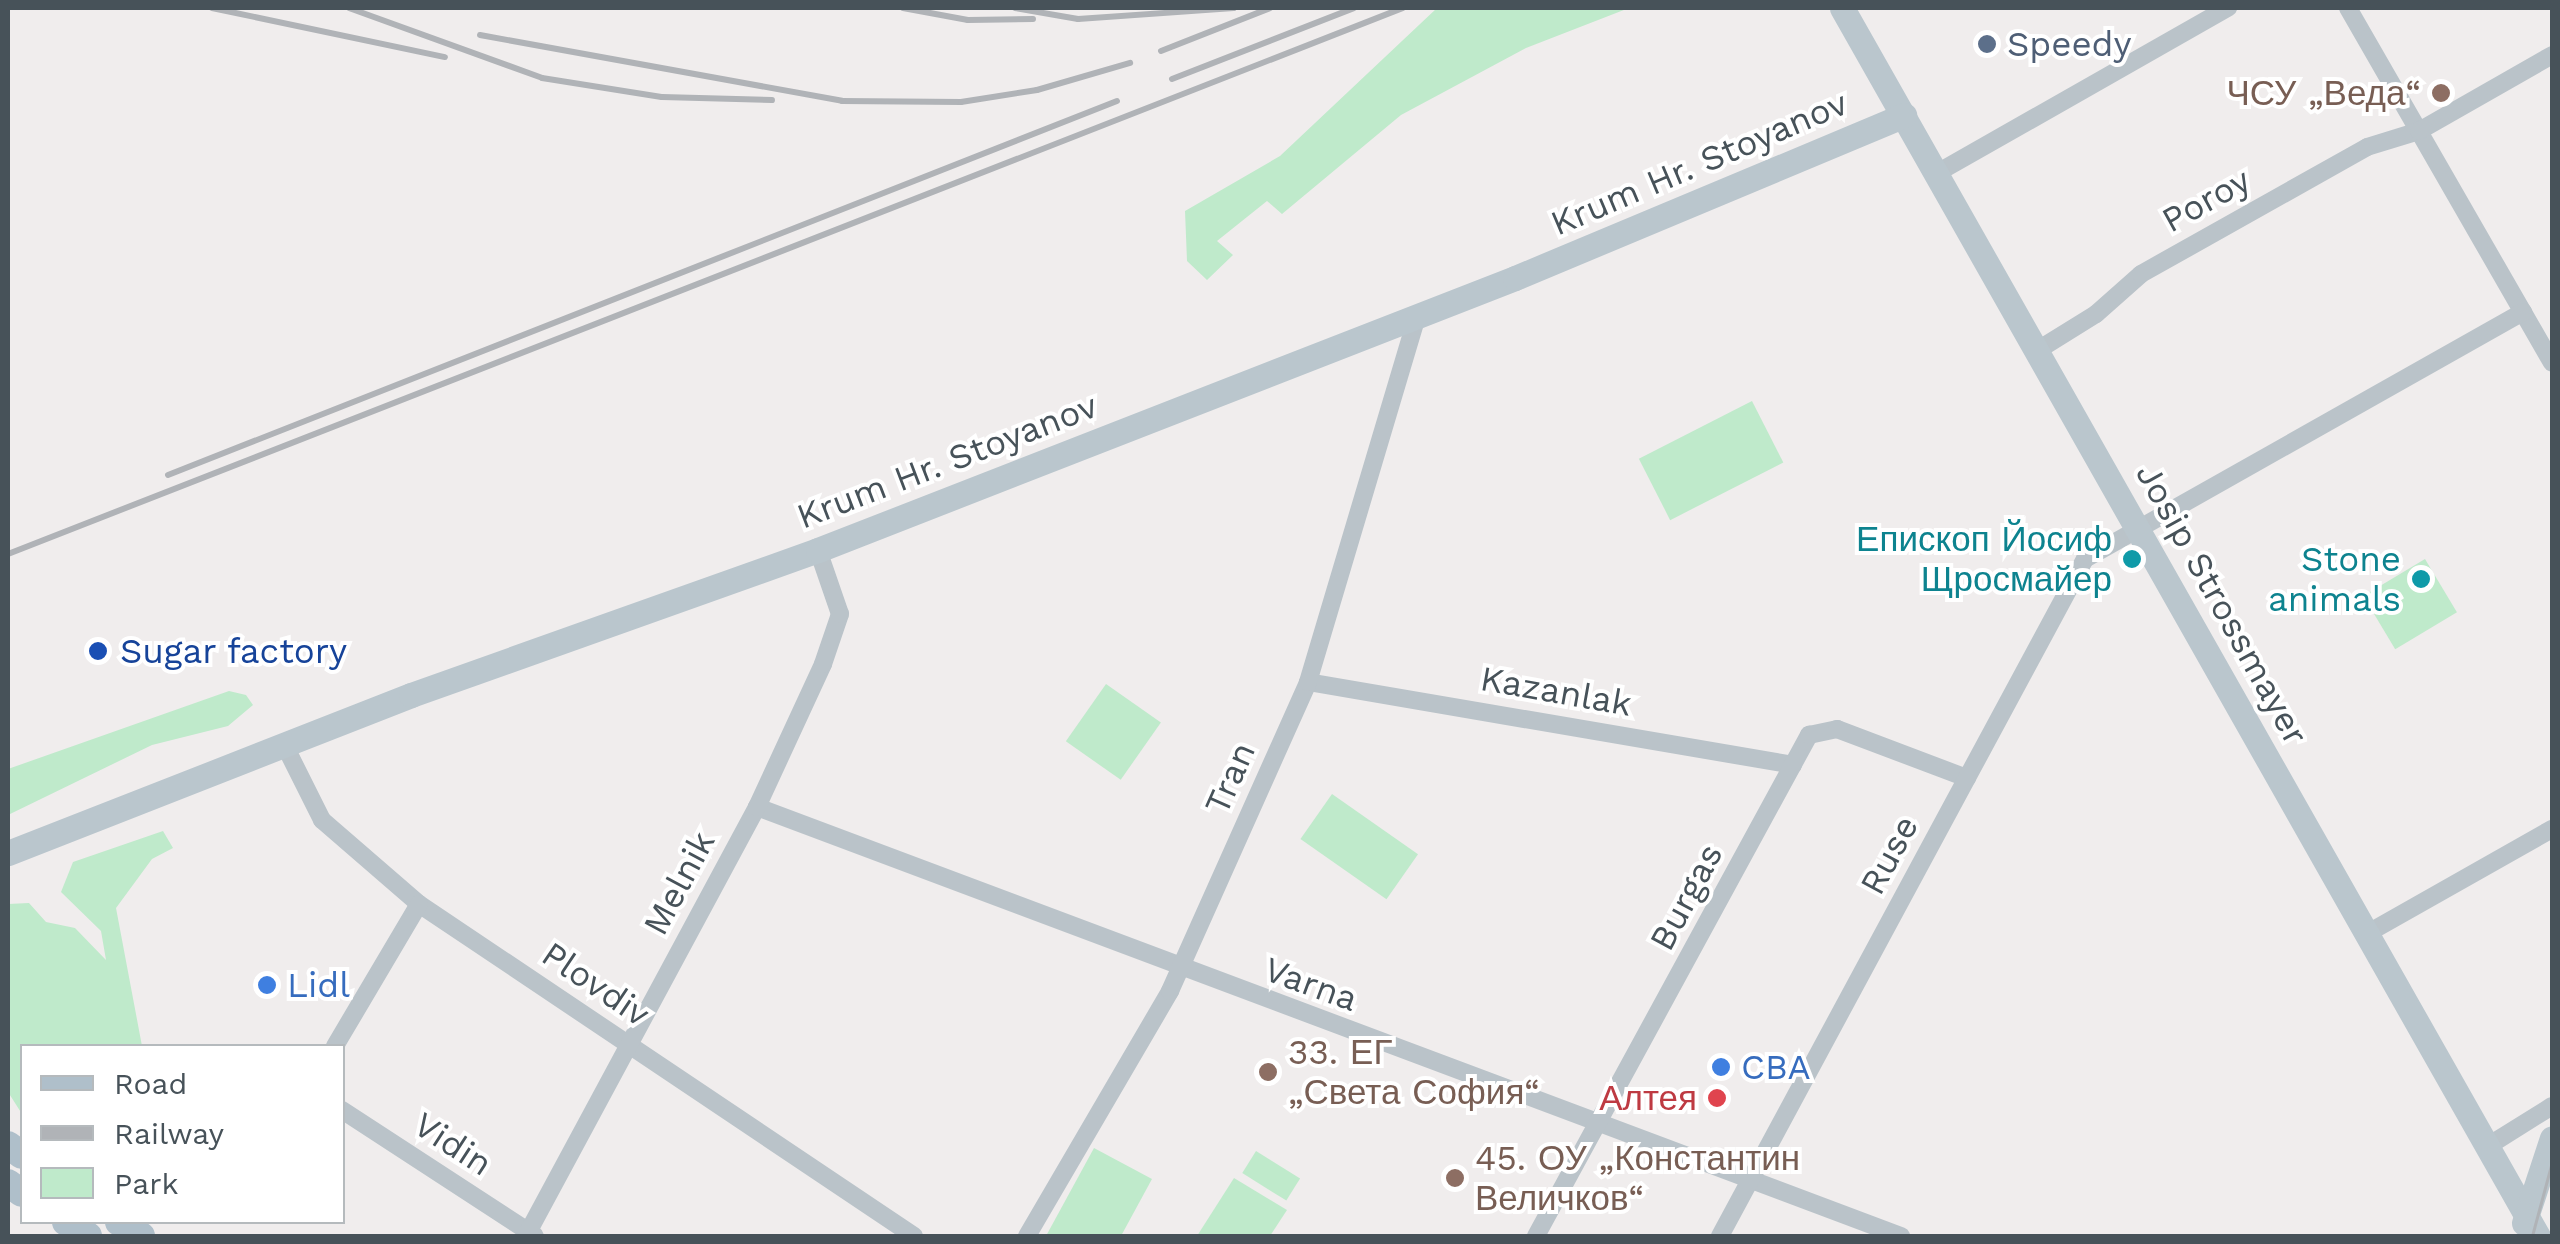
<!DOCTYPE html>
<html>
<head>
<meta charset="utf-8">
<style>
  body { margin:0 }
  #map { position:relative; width:2560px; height:1244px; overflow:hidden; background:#f0eded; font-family:"Work Sans",sans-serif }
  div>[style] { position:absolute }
  .green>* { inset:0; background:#bfeacb; transform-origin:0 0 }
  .street>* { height:18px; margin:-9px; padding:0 9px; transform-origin:9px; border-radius:9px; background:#bac3c9 }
  .secondary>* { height:25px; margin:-12.5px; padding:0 12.5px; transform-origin:12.5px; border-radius:12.5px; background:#bac6cd }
  .primary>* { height:28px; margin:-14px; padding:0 14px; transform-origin:14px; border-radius:14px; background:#afbfca }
  .tram>* { height:2.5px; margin:-1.25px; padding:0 1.25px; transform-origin:1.25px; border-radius:1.25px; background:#b0b3b7 }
  .rail>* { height:6px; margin:-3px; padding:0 3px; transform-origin:3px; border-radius:3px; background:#b0b3b7 }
  .dots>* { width:28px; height:28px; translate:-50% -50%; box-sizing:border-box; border:5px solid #fff; border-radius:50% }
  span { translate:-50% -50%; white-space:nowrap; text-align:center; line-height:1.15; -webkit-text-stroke:8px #fff; paint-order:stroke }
  .service-label { font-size:35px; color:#4e5e75 }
  .left { translate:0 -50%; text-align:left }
  .education-label { font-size:35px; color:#785e54 }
  .right { translate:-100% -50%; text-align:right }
  .street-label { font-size:35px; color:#475259 }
  .culture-label { font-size:35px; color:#0d838f }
  .transit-label { font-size:35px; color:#164399 }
  .shop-label { font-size:35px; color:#366cbe }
  .health-label { font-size:35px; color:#be3a42 }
  .frame { position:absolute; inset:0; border:10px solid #475259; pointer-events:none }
  .legend { position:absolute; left:20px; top:1044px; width:325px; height:180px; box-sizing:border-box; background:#fff; border:2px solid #b5babd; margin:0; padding:12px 18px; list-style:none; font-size:30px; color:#475259 }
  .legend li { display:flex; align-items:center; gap:20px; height:50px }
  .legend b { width:50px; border:2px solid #b5babd }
</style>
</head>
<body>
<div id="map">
  <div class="green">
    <i style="clip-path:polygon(1437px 8px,1629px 8px,1526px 48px,1401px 115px,1282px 214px,1267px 201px,1217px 241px,1233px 255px,1207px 280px,1187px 261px,1185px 211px,1280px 156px)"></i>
    <i style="left:1752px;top:401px;width:69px;height:127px;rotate:63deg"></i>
    <i style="left:2425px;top:559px;width:62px;height:72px;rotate:59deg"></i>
    <i style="left:1106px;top:684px;width:67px;height:70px;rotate:35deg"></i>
    <i style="clip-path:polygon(229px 691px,246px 695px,253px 705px,228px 726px,152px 745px,8px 815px,8px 769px)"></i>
    <i style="left:1332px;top:794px;width:105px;height:55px;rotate:35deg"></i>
    <i style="clip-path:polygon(163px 831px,173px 848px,152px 859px,116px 908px,142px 1046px,22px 1046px,22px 1114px,8px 1092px,8px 904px,29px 903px,46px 922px,75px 928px,106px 960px,101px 931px,61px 892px,73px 862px)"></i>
    <i style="clip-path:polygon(1094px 1148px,1152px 1179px,1121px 1236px,1046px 1236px)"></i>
    <i style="left:1256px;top:1151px;width:52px;height:26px;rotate:32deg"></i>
    <i style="clip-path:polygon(1234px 1178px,1287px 1210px,1270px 1236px,1197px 1236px)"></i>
  </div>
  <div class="street">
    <i style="left:2348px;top:8px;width:409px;rotate:60.1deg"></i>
    <i style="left:1937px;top:173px;width:335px;rotate:-29.6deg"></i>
    <i style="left:2038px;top:350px;width:68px;rotate:-31.8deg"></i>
    <i style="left:2096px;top:314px;width:60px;rotate:-41.6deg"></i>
    <i style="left:2141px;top:274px;width:259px;rotate:-29.3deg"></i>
    <i style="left:2367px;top:147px;width:54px;rotate:-17.1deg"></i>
    <i style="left:2419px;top:131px;width:153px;rotate:-29.7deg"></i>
    <i style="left:1308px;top:682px;width:492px;rotate:9.7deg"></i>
    <i style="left:284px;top:744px;width:85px;rotate:63.4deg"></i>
    <i style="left:322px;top:820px;width:128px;rotate:40.9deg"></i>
    <i style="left:419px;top:904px;width:596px;rotate:33.85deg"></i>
    <i style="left:757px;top:807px;width:1222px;rotate:20.56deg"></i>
    <i style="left:2368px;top:933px;width:211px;rotate:-29.5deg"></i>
    <i style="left:335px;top:1046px;width:165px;rotate:-59.4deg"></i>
    <i style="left:342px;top:1110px;width:230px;rotate:33.1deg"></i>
    <i style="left:2488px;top:1146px;width:75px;rotate:-32deg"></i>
    <i style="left:526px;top:1236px;width:487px;rotate:-61.7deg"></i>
    <i style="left:757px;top:807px;width:157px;rotate:-65.2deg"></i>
    <i style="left:823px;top:664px;width:53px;rotate:-71.2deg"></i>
    <i style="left:840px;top:614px;width:68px;rotate:-109deg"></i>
    <i style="left:1027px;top:1236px;width:284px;rotate:-59.7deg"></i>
    <i style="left:1170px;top:991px;width:338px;rotate:-65.9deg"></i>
    <i style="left:1308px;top:682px;width:384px;rotate:-73.4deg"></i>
    <i style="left:1536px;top:1236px;width:571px;rotate:-61.41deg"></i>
    <i style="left:1809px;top:735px;width:29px;rotate:-12deg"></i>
    <i style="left:1837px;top:729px;width:139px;rotate:20.7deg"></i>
    <i style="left:1720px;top:1236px;width:769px;rotate:-61.67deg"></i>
    <i style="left:2085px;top:559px;width:503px;rotate:-29.42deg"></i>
  </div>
  <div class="secondary">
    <i style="left:1842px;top:8px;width:1412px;rotate:60.46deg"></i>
    <i style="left:8px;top:853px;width:433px;rotate:-21.4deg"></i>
    <i style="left:411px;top:695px;width:432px;rotate:-19.6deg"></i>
    <i style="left:818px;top:550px;width:748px;rotate:-21.32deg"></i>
    <i style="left:1515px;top:278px;width:422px;rotate:-22.7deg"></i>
    <i style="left:2524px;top:1223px;width:89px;rotate:-71.8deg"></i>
  </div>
  <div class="primary">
    <i style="left:8px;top:1145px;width:17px;rotate:36deg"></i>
    <i style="left:8px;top:1183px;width:17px;rotate:36deg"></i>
    <i style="left:66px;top:1222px;width:26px;rotate:32deg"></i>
    <i style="left:119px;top:1222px;width:26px;rotate:32deg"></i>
  </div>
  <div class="tram">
    <i style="left:2532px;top:1236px;width:77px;rotate:-74.9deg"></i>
  </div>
  <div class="rail">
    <i style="left:212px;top:8px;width:238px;rotate:11.9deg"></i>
    <i style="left:349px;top:8px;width:205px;rotate:19.9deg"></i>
    <i style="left:542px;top:78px;width:121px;rotate:9deg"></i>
    <i style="left:662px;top:97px;width:110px;rotate:1.6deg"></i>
    <i style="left:903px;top:8px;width:66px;rotate:10.5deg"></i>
    <i style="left:968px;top:20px;width:65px;rotate:-0.9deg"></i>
    <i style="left:1015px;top:8px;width:64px;rotate:9.9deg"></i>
    <i style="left:1078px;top:19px;width:156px;rotate:-4deg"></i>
    <i style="left:480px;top:35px;width:368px;rotate:10.3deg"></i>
    <i style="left:842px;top:101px;width:119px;rotate:0.5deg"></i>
    <i style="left:961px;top:102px;width:77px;rotate:-9deg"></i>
    <i style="left:1037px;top:90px;width:97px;rotate:-16.2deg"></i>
    <i style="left:1161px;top:51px;width:117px;rotate:-21.5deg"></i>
    <i style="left:1172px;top:79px;width:195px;rotate:-21.3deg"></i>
    <i style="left:168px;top:475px;width:1020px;rotate:-21.51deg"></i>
    <i style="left:8px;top:554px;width:1498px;rotate:-21.38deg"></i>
  </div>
  <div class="dots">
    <i style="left:1987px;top:44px;background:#5c6f8a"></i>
    <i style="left:2441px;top:93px;background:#8d6e63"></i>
    <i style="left:2132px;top:559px;background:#0f9aa8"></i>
    <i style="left:2421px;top:579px;background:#0f9aa8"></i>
    <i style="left:98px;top:651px;background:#1a4fb4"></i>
    <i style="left:267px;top:985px;background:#3f7fe0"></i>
    <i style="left:1721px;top:1067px;background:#3f7fe0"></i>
    <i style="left:1268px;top:1072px;background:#8d6e63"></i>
    <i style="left:1717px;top:1098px;background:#e0444e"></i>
    <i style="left:1455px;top:1178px;background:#8d6e63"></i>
  </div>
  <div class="service-label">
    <span class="left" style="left:2007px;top:44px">Speedy</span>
  </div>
  <div class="education-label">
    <span class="right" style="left:2421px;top:93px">ЧСУ „Веда“</span>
    <span class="left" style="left:1288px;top:1072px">33. ЕГ<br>„Света София“</span>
    <span class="left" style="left:1475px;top:1178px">45. ОУ „Константин<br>Величков“</span>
  </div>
  <div class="street-label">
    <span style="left:1699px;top:163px;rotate:-23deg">Krum Hr. Stoyanov</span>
    <span style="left:2206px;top:200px;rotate:-29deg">Poroy</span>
    <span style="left:947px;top:461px;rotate:-21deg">Krum Hr. Stoyanov</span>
    <span style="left:2222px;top:604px;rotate:61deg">Josip Strossmayer</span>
    <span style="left:1556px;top:691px;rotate:10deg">Kazanlak</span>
    <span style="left:1230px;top:778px;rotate:-66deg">Tran</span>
    <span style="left:1889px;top:855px;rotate:-62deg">Ruse</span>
    <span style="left:679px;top:883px;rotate:-62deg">Melnik</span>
    <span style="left:1686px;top:897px;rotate:-62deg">Burgas</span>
    <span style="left:596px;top:984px;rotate:34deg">Plovdiv</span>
    <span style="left:1311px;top:984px;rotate:20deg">Varna</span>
    <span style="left:453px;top:1144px;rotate:33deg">Vidin</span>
  </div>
  <div class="culture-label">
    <span class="right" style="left:2112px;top:559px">Епископ Йосиф<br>Щросмайер</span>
    <span class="right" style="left:2401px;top:579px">Stone<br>animals</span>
  </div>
  <div class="transit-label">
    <span class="left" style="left:120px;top:651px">Sugar factory</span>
  </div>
  <div class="shop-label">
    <span class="left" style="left:287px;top:985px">Lidl</span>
    <span class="left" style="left:1741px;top:1067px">CBA</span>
  </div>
  <div class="health-label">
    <span class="right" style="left:1697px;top:1098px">Алтея</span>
  </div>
  <div class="frame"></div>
  <ul class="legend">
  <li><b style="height:12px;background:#afbfca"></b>Road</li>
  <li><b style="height:12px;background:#b0b3b7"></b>Railway</li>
  <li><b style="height:28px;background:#bfeacb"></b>Park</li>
  </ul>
</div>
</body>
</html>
